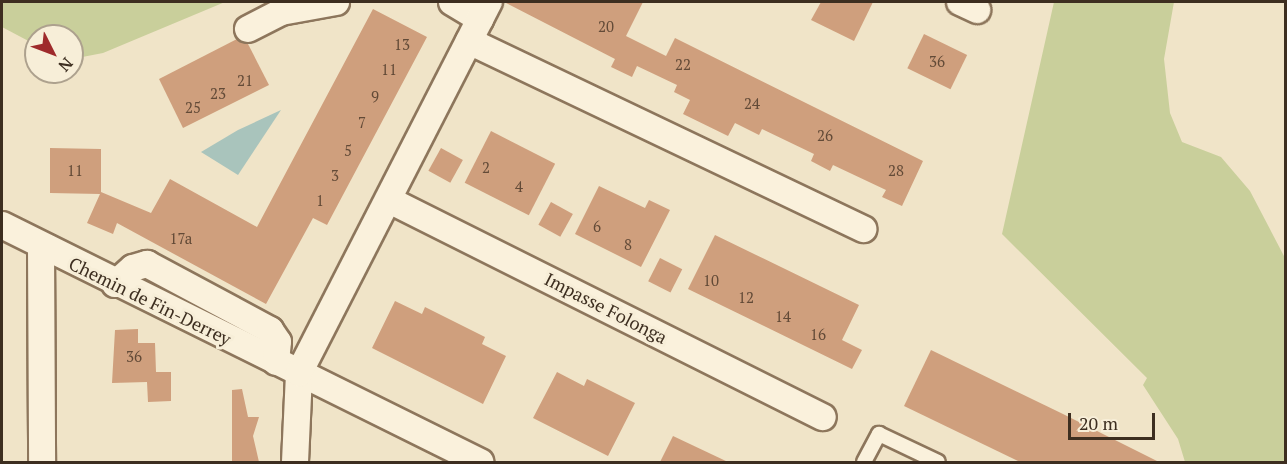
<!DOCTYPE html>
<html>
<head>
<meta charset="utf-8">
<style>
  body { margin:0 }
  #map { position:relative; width:1287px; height:464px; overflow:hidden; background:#f0e4c8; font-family:"PT Serif",serif }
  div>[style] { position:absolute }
  .green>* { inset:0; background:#c9cf9b }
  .water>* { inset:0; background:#a9c4bc }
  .building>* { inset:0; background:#cf9f7d; transform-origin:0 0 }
  .roads { filter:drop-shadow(2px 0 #8d765c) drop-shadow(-2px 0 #8d765c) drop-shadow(0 2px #8d765c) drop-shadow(0 -2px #8d765c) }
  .service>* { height:14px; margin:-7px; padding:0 7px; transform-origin:7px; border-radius:7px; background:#faf1dc }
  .minor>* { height:26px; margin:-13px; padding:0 13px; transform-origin:13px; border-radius:13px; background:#faf1dc }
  span { translate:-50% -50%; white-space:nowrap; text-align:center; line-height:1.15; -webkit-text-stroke:6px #f7eed8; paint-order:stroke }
  .number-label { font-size:15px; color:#624a37 }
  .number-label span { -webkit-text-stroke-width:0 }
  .street-label { font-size:18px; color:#3d2e20 }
  .frame { position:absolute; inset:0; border:3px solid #3d2e20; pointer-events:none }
  .north { position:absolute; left:24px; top:24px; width:60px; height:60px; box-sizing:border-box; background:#f7eed8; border:2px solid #ada18e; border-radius:50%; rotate:132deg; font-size:16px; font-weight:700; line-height:24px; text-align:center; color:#3d2e20 }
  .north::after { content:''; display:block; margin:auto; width:21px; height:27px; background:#9e2a2b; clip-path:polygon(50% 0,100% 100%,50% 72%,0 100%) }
  .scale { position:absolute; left:1068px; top:413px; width:87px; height:27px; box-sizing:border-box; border:3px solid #3d2e20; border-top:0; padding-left:8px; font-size:18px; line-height:21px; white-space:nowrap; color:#3d2e20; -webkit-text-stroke:4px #f7eed8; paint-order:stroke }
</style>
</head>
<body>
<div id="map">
  <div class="green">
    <i style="clip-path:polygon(2px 2px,225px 2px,103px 53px,72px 59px,72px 36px,36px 36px,36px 45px,2px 27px)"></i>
    <i style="clip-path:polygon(1054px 2px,1174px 2px,1164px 59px,1170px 113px,1182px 142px,1221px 157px,1250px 191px,1285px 258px,1285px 462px,1185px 462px,1178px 439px,1143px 385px,1147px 378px,1002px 234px)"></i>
  </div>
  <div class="water">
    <i style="clip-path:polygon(281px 110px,238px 175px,201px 152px,238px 130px)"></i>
  </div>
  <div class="building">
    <i style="clip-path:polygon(504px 2px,643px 2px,626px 36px,666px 56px,675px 38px,923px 161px,902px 206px,882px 197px,886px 190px,833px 165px,830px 171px,811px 161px,814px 154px,762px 129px,759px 135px,735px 123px,728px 136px,683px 114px,690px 100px,674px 92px,677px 85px,637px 66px,632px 77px,611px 67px,615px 59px)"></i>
    <i style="clip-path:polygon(821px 2px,873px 2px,854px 41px,811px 20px)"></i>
    <i style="clip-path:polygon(373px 9px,427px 37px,327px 225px,313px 218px,266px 304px,117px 223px,113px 234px,87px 223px,100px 194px,50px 193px,50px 148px,101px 149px,101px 192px,151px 213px,170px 179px,257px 227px)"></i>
    <i style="left:924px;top:34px;width:48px;height:38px;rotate:26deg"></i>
    <i style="clip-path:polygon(237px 39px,248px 44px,269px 85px,183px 128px,159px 79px)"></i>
    <i style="left:491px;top:131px;width:72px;height:58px;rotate:27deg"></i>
    <i style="left:441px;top:148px;width:25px;height:26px;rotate:29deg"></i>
    <i style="clip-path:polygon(599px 186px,645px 208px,649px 200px,670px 210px,641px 267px,575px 234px)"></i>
    <i style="left:551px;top:202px;width:25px;height:26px;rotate:29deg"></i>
    <i style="clip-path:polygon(715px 235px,859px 305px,842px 340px,862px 350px,852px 369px,688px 289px)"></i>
    <i style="left:660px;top:258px;width:25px;height:26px;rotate:27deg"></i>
    <i style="clip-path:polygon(395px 301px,422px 314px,425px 307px,485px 337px,482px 344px,506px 356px,483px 404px,372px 348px)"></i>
    <i style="clip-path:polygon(138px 329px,138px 343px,155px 343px,156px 372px,171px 372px,171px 401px,148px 402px,147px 382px,112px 383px,115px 330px)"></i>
    <i style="clip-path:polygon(931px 350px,1063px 414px,1159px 462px,1020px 462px,904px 406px)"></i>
    <i style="clip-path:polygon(557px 372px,584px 386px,587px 379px,635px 403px,608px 456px,533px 418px)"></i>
    <i style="clip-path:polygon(242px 389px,248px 417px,259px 417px,253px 436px,259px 462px,232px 462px,232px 390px)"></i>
    <i style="clip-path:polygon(673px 436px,728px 462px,660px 462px)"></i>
  </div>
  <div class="roads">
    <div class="service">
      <i style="left:864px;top:462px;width:32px;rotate:-62deg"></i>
      <i style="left:879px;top:434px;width:65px;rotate:25.4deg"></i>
    </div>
    <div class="minor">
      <i style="left:452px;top:2px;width:33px;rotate:31deg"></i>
      <i style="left:960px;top:2px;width:19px;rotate:25deg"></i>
      <i style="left:248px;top:29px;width:37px;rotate:-27deg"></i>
      <i style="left:281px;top:12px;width:56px;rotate:-10.3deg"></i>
      <i style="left:469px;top:41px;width:437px;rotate:25.5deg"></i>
      <i style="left:389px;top:200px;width:485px;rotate:26.6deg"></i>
      <i style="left:2px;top:225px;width:534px;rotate:26.37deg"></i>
      <i style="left:41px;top:248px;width:214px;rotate:89.7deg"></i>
      <i style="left:115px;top:284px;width:24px;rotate:-42deg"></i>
      <i style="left:133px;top:268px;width:15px;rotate:-16deg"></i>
      <i style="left:147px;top:264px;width:140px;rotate:28.2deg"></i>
      <i style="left:270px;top:330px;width:14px;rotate:56deg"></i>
      <i style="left:278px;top:342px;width:20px;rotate:96deg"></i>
      <i style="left:295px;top:462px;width:89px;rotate:-87.4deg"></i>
      <i style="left:299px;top:373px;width:417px;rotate:-62.9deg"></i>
    </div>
  </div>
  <div class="number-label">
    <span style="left:606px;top:27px">20</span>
    <span style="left:402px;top:45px">13</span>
    <span style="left:937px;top:62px">36</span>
    <span style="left:683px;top:65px">22</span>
    <span style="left:389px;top:70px">11</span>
    <span style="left:245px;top:81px">21</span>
    <span style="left:218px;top:94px">23</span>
    <span style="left:375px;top:97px">9</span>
    <span style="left:752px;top:104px">24</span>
    <span style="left:193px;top:108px">25</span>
    <span style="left:362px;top:123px">7</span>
    <span style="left:825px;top:136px">26</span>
    <span style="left:348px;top:151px">5</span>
    <span style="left:486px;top:168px">2</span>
    <span style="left:75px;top:171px">11</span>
    <span style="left:896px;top:171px">28</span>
    <span style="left:335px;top:176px">3</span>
    <span style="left:519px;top:187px">4</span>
    <span style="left:320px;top:201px">1</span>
    <span style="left:597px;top:227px">6</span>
    <span style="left:181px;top:239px">17a</span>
    <span style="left:628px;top:245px">8</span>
    <span style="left:711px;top:281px">10</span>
    <span style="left:746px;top:298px">12</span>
    <span style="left:783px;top:317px">14</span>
    <span style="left:818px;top:335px">16</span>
    <span style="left:134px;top:357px">36</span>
  </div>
  <div class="street-label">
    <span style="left:150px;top:301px;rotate:26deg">Chemin de Fin-Derrey</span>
    <span style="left:606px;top:308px;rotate:27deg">Impasse Folonga</span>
  </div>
  <div class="frame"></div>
  <div class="north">N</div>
  <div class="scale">20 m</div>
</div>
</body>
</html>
